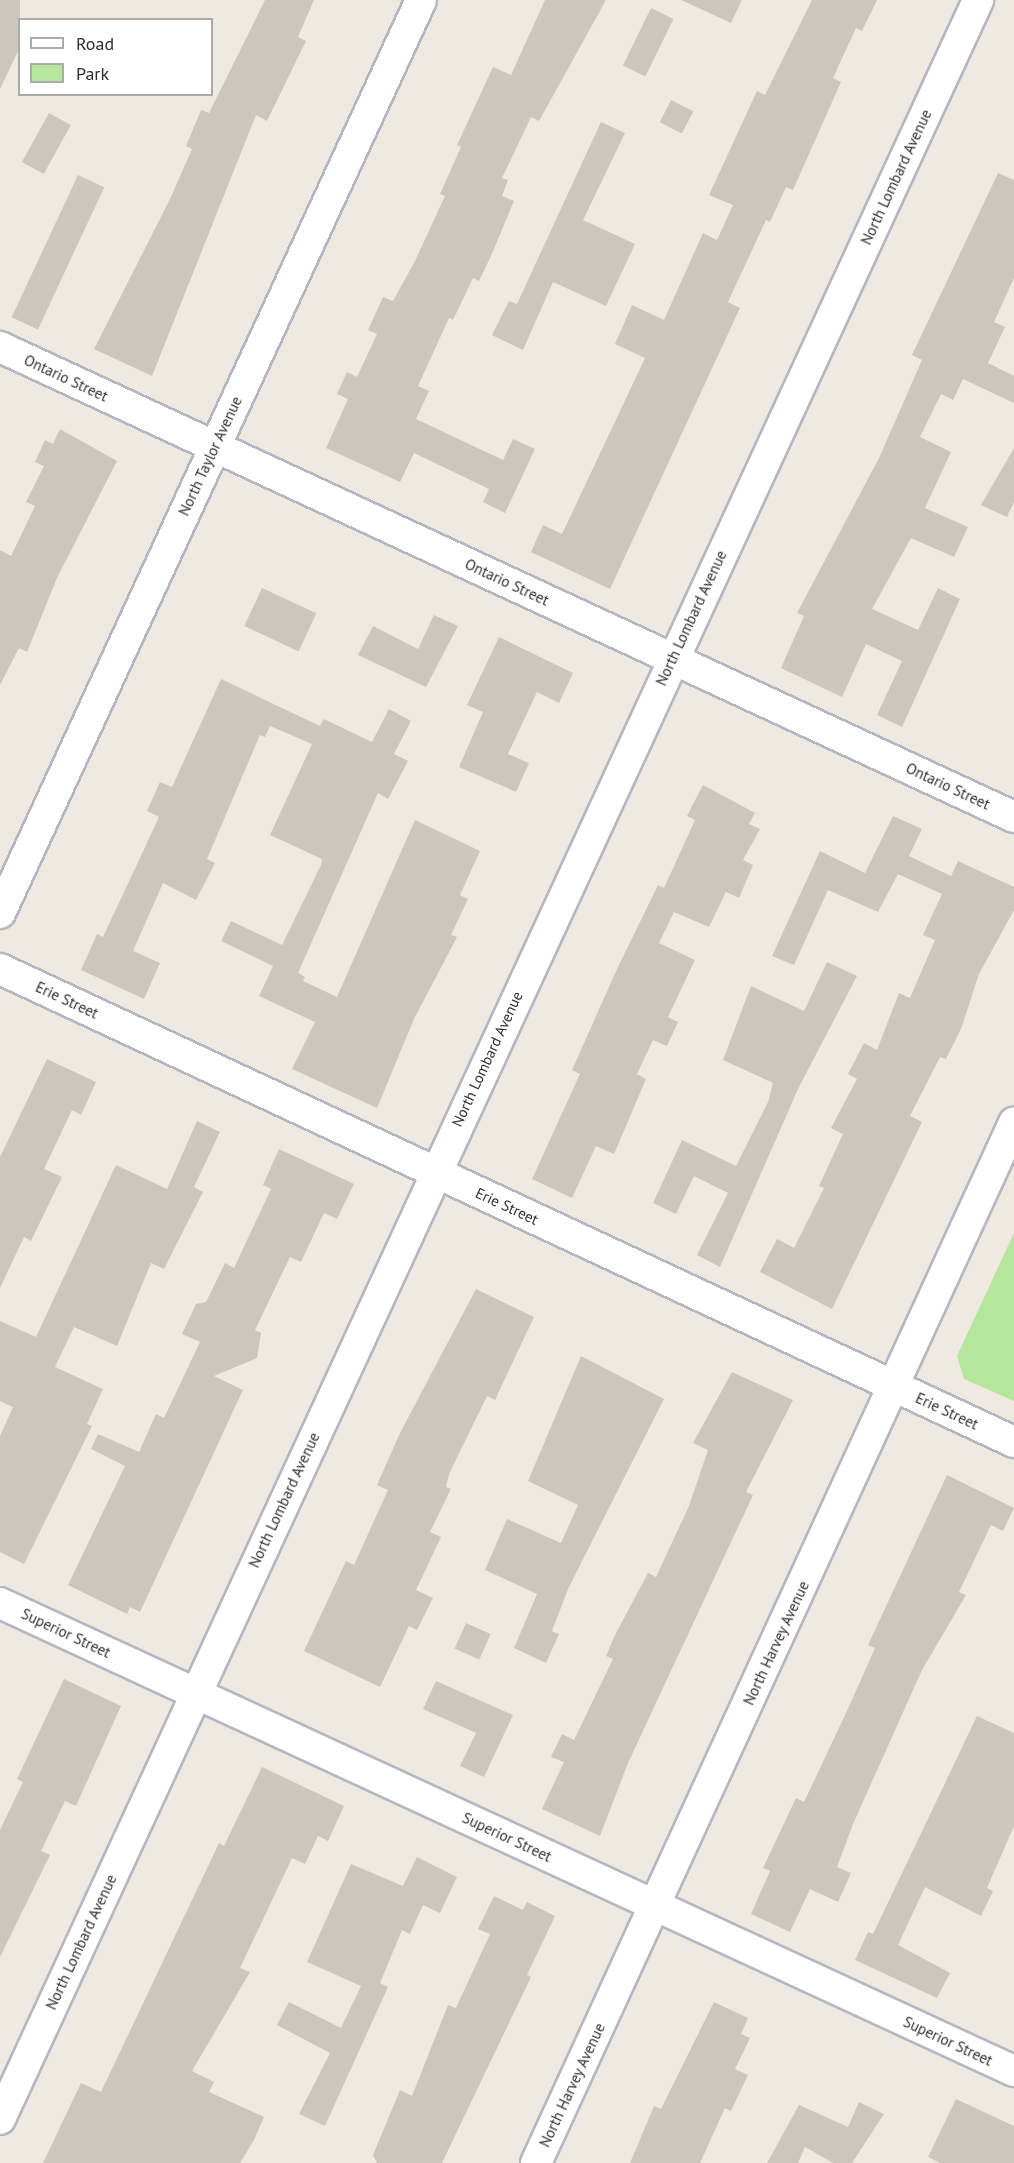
<!DOCTYPE html>
<html>
<head>
<meta charset="utf-8">
<style>
  body { margin:0 }
  #map { position:relative; width:1014px; height:2163px; overflow:hidden; background:#efe9e1; font-family:"PT Sans",sans-serif }
  div>[style] { position:absolute }
  .green>* { inset:0; background:#b6e59e }
  .building>* { inset:0; background:#cbc7bf; transform-origin:0 0 }
  .roads { filter:drop-shadow(2px 0 #b4b7c1) drop-shadow(-2px 0 #b4b7c1) drop-shadow(0 2px #b4b7c1) drop-shadow(0 -2px #b4b7c1) }
  .minor>* { height:30px; margin:-15px; padding:0 15px; transform-origin:15px; border-radius:15px; background:#fff }
  span { translate:-50% -50%; white-space:nowrap; text-align:center; line-height:1.15; -webkit-text-stroke:5px #fff; paint-order:stroke }
  .street-label { font-size:15px; color:#2e2e2e }
  .legend { position:absolute; left:18px; top:18px; width:195px; height:78px; box-sizing:border-box; background:#fff; border:2px solid #ababab; margin:0; padding:8px 10px; list-style:none; font-size:18px; color:#2e2e2e }
  .legend li { display:flex; align-items:center; gap:12px; height:30px }
  .legend b { width:30px; border:2px solid #ababab }
</style>
</head>
<body>
<div id="map">
  <div class="green">
    <i style="clip-path:polygon(1014px 1233px,1014px 1401px,964px 1379px,957px 1356px)"></i>
  </div>
  <div class="building">
    <i style="clip-path:polygon(0 0,20px 0,20px 47px,0 89px)"></i>
    <i style="clip-path:polygon(265px 0,314px 0,298px 37px,306px 41px,267px 121px,256px 115px,152px 376px,94px 349px,170px 199px,192px 149px,186px 146px,201px 110px,209px 113px)"></i>
    <i style="clip-path:polygon(545px 0,606px 0,539px 121px,531px 117px,502px 178px,508px 180px,502px 196px,514px 201px,491px 256px,479px 281px,473px 278px,453px 320px,449px 318px,418px 386px,429px 391px,416px 419px,503px 460px,513px 439px,535px 449px,505px 513px,483px 502px,489px 489px,414px 453px,400px 482px,326px 448px,348px 399px,337px 394px,347px 372px,357px 377px,377px 334px,368px 330px,383px 297px,393px 301px,415px 261px,445px 196px,440px 194px,461px 147px,457px 145px,493px 67px,511px 75px)"></i>
    <i style="clip-path:polygon(681px 0,742px 0,731px 23px)"></i>
    <i style="clip-path:polygon(812px 0,877px 0,862px 31px,856px 28px,833px 78px,841px 82px,793px 190px,786px 187px,770px 222px,766px 220px,728px 302px,740px 308px,610px 589px,531px 552px,543px 525px,562px 534px,645px 358px,615px 344px,632px 305px,664px 320px,703px 233px,717px 240px,733px 205px,709px 195px,757px 91px,765px 95px)"></i>
    <i style="left:651px;top:8px;width:25px;height:64px;rotate:26deg"></i>
    <i style="left:671px;top:100px;width:25px;height:25px;rotate:27deg"></i>
    <i style="left:49px;top:113px;width:25px;height:56px;rotate:29deg"></i>
    <i style="clip-path:polygon(601px 122px,625px 133px,583px 220px,635px 244px,606px 306px,553px 282px,523px 350px,492px 335px,509px 301px,517px 304px)"></i>
    <i style="clip-path:polygon(998px 173px,1014px 180px,1014px 278px,994px 322px,1005px 327px,988px 363px,1014px 376px,1014px 403px,963px 379px,953px 400px,941px 394px,920px 437px,951px 452px,925px 508px,968px 527px,954px 557px,911px 538px,872px 609px,918px 630px,938px 588px,960px 599px,902px 727px,877px 715px,902px 661px,866px 644px,842px 697px,781px 668px,804px 616px,797px 613px,879px 458px,922px 360px,912px 355px)"></i>
    <i style="left:78px;top:175px;width:29px;height:157px;rotate:25deg"></i>
    <i style="clip-path:polygon(60px 429px,117px 461px,57px 578px,27px 652px,19px 648px,0 685px,0 550px,11px 556px,35px 506px,26px 502px,44px 466px,35px 462px,45px 440px,53px 444px)"></i>
    <i style="clip-path:polygon(1014px 448px,1014px 502px,1007px 517px,981px 505px)"></i>
    <i style="left:262px;top:588px;width:60px;height:42px;rotate:25deg"></i>
    <i style="clip-path:polygon(434px 615px,458px 626px,426px 687px,358px 655px,373px 626px,418px 649px)"></i>
    <i style="clip-path:polygon(499px 637px,573px 673px,559px 703px,537px 692px,508px 754px,529px 763px,516px 792px,459px 767px,483px 712px,467px 705px)"></i>
    <i style="clip-path:polygon(221px 679px,320px 726px,324px 719px,372px 742px,389px 709px,411px 721px,394px 754px,408px 761px,388px 799px,378px 793px,298px 973px,305px 977px,303px 981px,337px 997px,415px 820px,480px 851px,460px 895px,468px 899px,451px 935px,457px 937px,414px 1019px,377px 1108px,292px 1069px,315px 1022px,259px 996px,273px 966px,221px 941px,231px 921px,282px 945px,321px 865px,322px 859px,270px 835px,312px 744px,270px 726px,265px 737px,260px 735px,207px 859px,215px 863px,196px 900px,163px 883px,133px 951px,160px 963px,144px 999px,81px 970px,97px 934px,103px 937px,159px 817px,147px 811px,160px 782px,172px 787px)"></i>
    <i style="clip-path:polygon(703px 785px,755px 813px,749px 824px,760px 829px,743px 860px,753px 865px,739px 898px,726px 892px,709px 927px,674px 912px,659px 943px,695px 960px,668px 1017px,678px 1022px,667px 1046px,653px 1040px,637px 1074px,646px 1079px,614px 1154px,596px 1146px,572px 1198px,532px 1179px,580px 1074px,572px 1070px,617px 969px,658px 885px,664px 888px,695px 820px,687px 816px)"></i>
    <i style="clip-path:polygon(893px 816px,922px 829px,909px 856px,951px 876px,958px 861px,1014px 887px,1014px 910px,979px 974px,961px 1029px,946px 1059px,940px 1057px,910px 1116px,922px 1122px,832px 1309px,760px 1272px,777px 1239px,794px 1248px,824px 1188px,819px 1186px,843px 1134px,831px 1128px,857px 1079px,848px 1074px,864px 1043px,877px 1050px,899px 993px,910px 998px,935px 940px,923px 935px,942px 894px,898px 874px,878px 912px,828px 890px,794px 965px,772px 956px,820px 851px,865px 873px)"></i>
    <i style="clip-path:polygon(827px 962px,857px 976px,798px 1089px,720px 1267px,697px 1255px,728px 1193px,694px 1176px,676px 1214px,653px 1203px,682px 1140px,736px 1166px,768px 1102px,773px 1083px,723px 1060px,751px 986px,804px 1011px)"></i>
    <i style="clip-path:polygon(47px 1059px,96px 1082px,81px 1115px,72px 1110px,44px 1169px,62px 1177px,31px 1241px,24px 1237px,0 1288px,0 1157px)"></i>
    <i style="clip-path:polygon(197px 1121px,220px 1132px,194px 1187px,203px 1192px,164px 1269px,151px 1263px,117px 1346px,74px 1327px,55px 1367px,103px 1389px,87px 1424px,92px 1426px,24px 1564px,0 1552px,0 1436px,13px 1407px,0 1401px,0 1321px,36px 1337px,116px 1165px,167px 1189px)"></i>
    <i style="clip-path:polygon(279px 1149px,354px 1184px,337px 1219px,324px 1213px,301px 1262px,290px 1257px,255px 1330px,261px 1333px,257px 1358px,214px 1376px,243px 1390px,140px 1612px,130px 1607px,127px 1614px,68px 1585px,125px 1466px,91px 1449px,98px 1434px,139px 1452px,156px 1414px,164px 1418px,200px 1342px,182px 1334px,196px 1304px,206px 1302px,225px 1263px,234px 1268px,271px 1189px,263px 1185px)"></i>
    <i style="clip-path:polygon(476px 1289px,534px 1317px,495px 1400px,487px 1396px,449px 1474px,446px 1487px,451px 1489px,430px 1532px,441px 1537px,416px 1590px,433px 1598px,417px 1630px,409px 1626px,380px 1687px,304px 1651px,346px 1561px,354px 1565px,388px 1490px,377px 1485px,400px 1433px)"></i>
    <i style="clip-path:polygon(581px 1356px,664px 1399px,568px 1589px,552px 1631px,559px 1634px,546px 1663px,514px 1648px,537px 1594px,485px 1570px,507px 1519px,561px 1543px,578px 1505px,528px 1481px)"></i>
    <i style="clip-path:polygon(732px 1372px,793px 1400px,746px 1492px,753px 1495px,628px 1763px,600px 1836px,542px 1809px,564px 1762px,551px 1757px,562px 1734px,574px 1740px,613px 1659px,606px 1656px,615px 1635px,648px 1573px,656px 1577px,689px 1506px,708px 1450px,693px 1443px)"></i>
    <i style="clip-path:polygon(947px 1475px,1014px 1508px,1003px 1531px,991px 1525px,959px 1592px,966px 1595px,922px 1670px,853px 1824px,837px 1867px,851px 1873px,838px 1902px,810px 1889px,790px 1932px,751px 1914px,770px 1871px,763px 1868px,796px 1798px,804px 1802px,847px 1711px,875px 1648px,868px 1645px)"></i>
    <i style="left:466px;top:1623px;width:27px;height:28px;rotate:24deg"></i>
    <i style="clip-path:polygon(64px 1679px,121px 1706px,76px 1806px,65px 1801px,41px 1851px,50px 1855px,0 1957px,0 1830px,23px 1782px,17px 1779px)"></i>
    <i style="clip-path:polygon(436px 1681px,513px 1715px,484px 1777px,460px 1766px,476px 1733px,423px 1709px)"></i>
    <i style="clip-path:polygon(977px 1716px,1014px 1733px,1014px 1826px,987px 1888px,993px 1891px,981px 1916px,925px 1887px,898px 1945px,950px 1973px,937px 1998px,855px 1960px,868px 1932px,873px 1934px)"></i>
    <i style="clip-path:polygon(262px 1767px,344px 1806px,328px 1841px,318px 1836px,305px 1864px,292px 1858px,240px 1968px,250px 1972px,192px 2071px,214px 2082px,209px 2092px,264px 2117px,254px 2140px,240px 2163px,43px 2163px,81px 2083px,101px 2092px,219px 1843px,224px 1846px)"></i>
    <i style="clip-path:polygon(417px 1857px,457px 1877px,440px 1913px,423px 1905px,410px 1934px,402px 1930px,380px 1983px,388px 1987px,325px 2126px,299px 2114px,330px 2053px,277px 2025px,289px 2002px,341px 2028px,361px 1986px,307px 1962px,351px 1864px,403px 1886px)"></i>
    <i style="clip-path:polygon(494px 1896px,523px 1910px,527px 1902px,555px 1916px,527px 1975px,531px 1977px,442px 2163px,377px 2163px,373px 2155px,400px 2090px,412px 2096px,448px 2005px,456px 2008px,490px 1934px,478px 1929px)"></i>
    <i style="clip-path:polygon(714px 2002px,748px 2018px,741px 2034px,750px 2038px,735px 2069px,748px 2075px,731px 2111px,725px 2108px,700px 2163px,630px 2163px,654px 2106px,661px 2109px)"></i>
    <i style="clip-path:polygon(956px 2099px,1014px 2126px,1014px 2163px,940px 2163px,928px 2157px)"></i>
    <i style="clip-path:polygon(859px 2102px,884px 2114px,852px 2163px,833px 2163px,805px 2147px,798px 2163px,767px 2163px,799px 2105px,848px 2127px)"></i>
  </div>
  <div class="roads">
    <div class="minor">
      <i style="left:0;top:347px;width:1118px;rotate:24.87deg"></i>
      <i style="left:0;top:913px;width:1005px;rotate:-65.24deg"></i>
      <i style="left:0;top:969px;width:1119px;rotate:25.01deg"></i>
      <i style="left:0;top:1603px;width:1117px;rotate:24.78deg"></i>
      <i style="left:0;top:2119px;width:2334px;rotate:-65.22deg"></i>
      <i style="left:536px;top:2163px;width:1145px;rotate:-65.32deg"></i>
    </div>
  </div>
  <div class="street-label">
    <span style="left:896px;top:177px;rotate:-65deg">North Lombard Avenue</span>
    <span style="left:66px;top:378px;rotate:25deg">Ontario Street</span>
    <span style="left:210px;top:456px;rotate:-65deg">North Taylor Avenue</span>
    <span style="left:507px;top:582px;rotate:25deg">Ontario Street</span>
    <span style="left:691px;top:618px;rotate:-65deg">North Lombard Avenue</span>
    <span style="left:948px;top:786px;rotate:25deg">Ontario Street</span>
    <span style="left:67px;top:1000px;rotate:25deg">Erie Street</span>
    <span style="left:487px;top:1059px;rotate:-65deg">North Lombard Avenue</span>
    <span style="left:507px;top:1206px;rotate:25deg">Erie Street</span>
    <span style="left:947px;top:1411px;rotate:25deg">Erie Street</span>
    <span style="left:284px;top:1500px;rotate:-65deg">North Lombard Avenue</span>
    <span style="left:66px;top:1633px;rotate:25deg">Superior Street</span>
    <span style="left:776px;top:1643px;rotate:-65deg">North Harvey Avenue</span>
    <span style="left:507px;top:1837px;rotate:25deg">Superior Street</span>
    <span style="left:81px;top:1942px;rotate:-65deg">North Lombard Avenue</span>
    <span style="left:948px;top:2041px;rotate:25deg">Superior Street</span>
    <span style="left:572px;top:2085px;rotate:-65deg">North Harvey Avenue</span>
  </div>
  <ul class="legend">
  <li><b style="height:8px;background:#fff"></b>Road</li>
  <li><b style="height:16px;background:#b6e59e"></b>Park</li>
  </ul>
</div>
</body>
</html>
